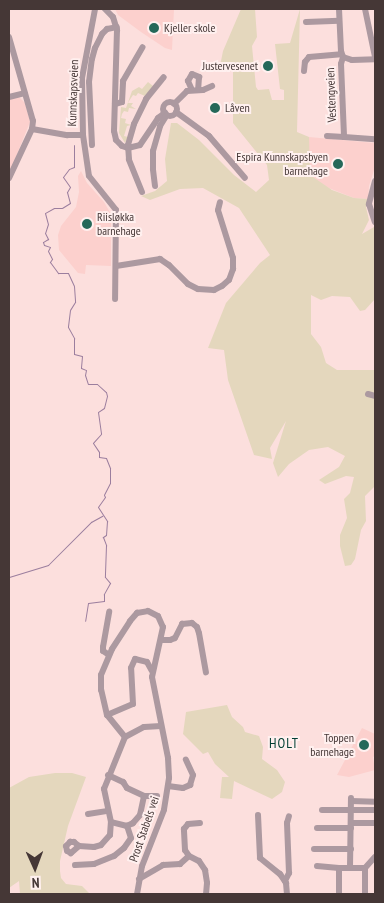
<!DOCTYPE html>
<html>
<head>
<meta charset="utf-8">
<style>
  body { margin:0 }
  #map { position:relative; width:384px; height:903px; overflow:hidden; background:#fcdfdd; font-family:"PT Sans Narrow",sans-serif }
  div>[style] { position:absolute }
  .built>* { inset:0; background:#fcd0cd }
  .green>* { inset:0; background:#e4d7bd }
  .stream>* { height:1px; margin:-0.5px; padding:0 0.5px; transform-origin:0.5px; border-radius:0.5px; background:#9b7e9e }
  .minor>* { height:6px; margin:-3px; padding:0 3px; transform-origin:3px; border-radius:3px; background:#ac99a0 }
  .minor>.ring { margin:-3px; padding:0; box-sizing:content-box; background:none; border:6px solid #ac99a0; border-radius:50% }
  .dots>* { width:14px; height:14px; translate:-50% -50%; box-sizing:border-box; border:2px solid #fff0ef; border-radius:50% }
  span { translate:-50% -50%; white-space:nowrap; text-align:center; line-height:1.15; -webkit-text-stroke:4px #fff0ef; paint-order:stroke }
  .poi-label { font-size:12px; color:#453736 }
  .left { translate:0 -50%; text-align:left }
  .right { translate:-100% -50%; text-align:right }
  .street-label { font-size:12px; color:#453736 }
  .neighbourhood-label { font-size:14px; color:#013e32; letter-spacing:1px }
  .frame { position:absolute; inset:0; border:10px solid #453736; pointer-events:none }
  .north { position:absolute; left:10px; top:843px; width:50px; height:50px; -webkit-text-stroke:4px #fff0ef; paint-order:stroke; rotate:178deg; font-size:14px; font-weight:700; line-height:20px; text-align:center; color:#453736 }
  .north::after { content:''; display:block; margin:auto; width:18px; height:22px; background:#453736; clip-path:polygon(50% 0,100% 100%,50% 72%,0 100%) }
</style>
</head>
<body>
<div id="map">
  <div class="built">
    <i style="clip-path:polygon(115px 9px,174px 9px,172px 50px,165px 48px,141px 32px,118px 15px)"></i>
    <i style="clip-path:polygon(19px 97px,25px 103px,30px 122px,9px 174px,9px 99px)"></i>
    <i style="clip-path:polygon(298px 136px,375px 143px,375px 167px,369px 186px,368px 199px,354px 198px,306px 179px)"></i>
    <i style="clip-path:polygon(81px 171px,87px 183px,104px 202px,111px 214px,111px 266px,86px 265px,85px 274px,78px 273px,59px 250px,58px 235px,61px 226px,76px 207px,79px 192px,78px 176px)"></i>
    <i style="clip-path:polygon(362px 728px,375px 734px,375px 756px,373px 757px,375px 770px,349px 777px,337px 775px)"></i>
  </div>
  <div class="green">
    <i style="clip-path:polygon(241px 9px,255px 9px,257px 37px,252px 46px,256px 87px,258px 90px,269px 89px,272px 100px,284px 100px,284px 90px,280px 89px,275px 44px,290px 43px,300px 9px,297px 132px,309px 137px,310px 175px,332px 190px,354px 198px,368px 199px,366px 207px,369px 220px,362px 234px,374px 227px,375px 229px,375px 299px,365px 310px,360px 311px,350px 297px,332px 296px,321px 300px,311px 295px,311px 334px,321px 347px,326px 363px,337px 370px,375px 370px,375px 486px,365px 496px,366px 521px,361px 530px,355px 559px,351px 565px,345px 566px,340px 546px,340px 535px,347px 518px,344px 499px,350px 493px,354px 477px,346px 476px,325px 484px,319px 480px,339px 467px,345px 456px,328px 447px,309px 450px,289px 464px,278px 477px,273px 463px,286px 421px,270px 448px,272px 459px,254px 455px,228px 380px,224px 350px,208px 348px,226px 303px,260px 263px,270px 255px,239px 208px,203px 188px,180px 189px,150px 200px,141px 196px,155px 191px,167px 181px,165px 159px,171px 123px,177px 123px,199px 140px,234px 175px,256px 192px,269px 180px,267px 165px,233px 123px,233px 71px,219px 71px,223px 51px)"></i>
    <i style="clip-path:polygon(148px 82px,153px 86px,145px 96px,138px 93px,136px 96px,133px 95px,129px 101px,128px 103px,133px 103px,131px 106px,136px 109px,129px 108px,128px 112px,124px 111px,122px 114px,121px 118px,126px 119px,125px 123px,131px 125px,127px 126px,124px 136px,128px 137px,125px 143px,119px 133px,121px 107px,126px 108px,132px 91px,139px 87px,142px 89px)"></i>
    <i style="clip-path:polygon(227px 705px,232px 717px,243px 727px,245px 732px,259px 736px,263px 747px,262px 759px,277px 770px,285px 782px,282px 792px,272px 799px,234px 781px,232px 799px,220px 798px,222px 777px,229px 777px,215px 764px,208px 752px,203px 754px,183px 734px,186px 712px)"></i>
    <i style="clip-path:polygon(55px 773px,72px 773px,86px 777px,68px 826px,60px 861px,60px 871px,61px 878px,66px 884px,82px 886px,90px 894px,20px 894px,19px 881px,9px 888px,9px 788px,29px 777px)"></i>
  </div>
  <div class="stream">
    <i style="left:74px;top:145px;width:22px;rotate:90deg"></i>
    <i style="left:74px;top:167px;width:5px;rotate:158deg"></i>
    <i style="left:69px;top:169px;width:10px;rotate:127deg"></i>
    <i style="left:63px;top:177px;width:12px;rotate:55deg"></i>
    <i style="left:70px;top:187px;width:6px;rotate:121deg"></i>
    <i style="left:67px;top:192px;width:11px;rotate:75deg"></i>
    <i style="left:70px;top:203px;width:9px;rotate:148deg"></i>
    <i style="left:62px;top:208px;width:8px;rotate:180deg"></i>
    <i style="left:54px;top:208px;width:10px;rotate:151deg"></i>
    <i style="left:45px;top:213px;width:11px;rotate:75deg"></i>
    <i style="left:48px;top:224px;width:9px;rotate:108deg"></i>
    <i style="left:45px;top:233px;width:7px;rotate:63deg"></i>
    <i style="left:48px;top:239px;width:6px;rotate:149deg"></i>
    <i style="left:43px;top:242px;width:3px;rotate:72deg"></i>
    <i style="left:44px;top:245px;width:6px;rotate:18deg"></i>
    <i style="left:50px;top:247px;width:4px;rotate:117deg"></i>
    <i style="left:48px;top:251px;width:9px;rotate:63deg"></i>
    <i style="left:52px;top:259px;width:4px;rotate:124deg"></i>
    <i style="left:50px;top:262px;width:14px;rotate:54deg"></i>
    <i style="left:58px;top:273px;width:10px"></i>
    <i style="left:68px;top:273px;width:14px;rotate:65deg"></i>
    <i style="left:74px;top:286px;width:16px;rotate:86deg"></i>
    <i style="left:75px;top:302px;width:9px;rotate:122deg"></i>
    <i style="left:70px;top:310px;width:17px;rotate:97deg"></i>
    <i style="left:68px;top:327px;width:13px;rotate:61deg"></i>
    <i style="left:74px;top:338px;width:16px;rotate:90deg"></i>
    <i style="left:74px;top:354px;width:8px;rotate:14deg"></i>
    <i style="left:82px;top:356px;width:12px;rotate:95deg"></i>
    <i style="left:81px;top:368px;width:5px;rotate:22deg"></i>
    <i style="left:86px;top:370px;width:5px;rotate:101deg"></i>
    <i style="left:85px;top:375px;width:9px;rotate:72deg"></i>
    <i style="left:88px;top:384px;width:9px"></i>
    <i style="left:97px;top:384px;width:12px;rotate:42deg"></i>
    <i style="left:106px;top:392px;width:4px;rotate:76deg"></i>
    <i style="left:107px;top:396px;width:12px;rotate:104deg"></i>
    <i style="left:104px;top:408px;width:7px;rotate:146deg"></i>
    <i style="left:98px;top:412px;width:22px;rotate:82deg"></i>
    <i style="left:101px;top:434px;width:12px;rotate:132deg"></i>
    <i style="left:93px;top:443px;width:11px;rotate:56deg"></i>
    <i style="left:99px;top:452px;width:5px;rotate:90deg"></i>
    <i style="left:99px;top:457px;width:7px;rotate:8deg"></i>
    <i style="left:106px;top:458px;width:11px;rotate:68deg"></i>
    <i style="left:110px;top:468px;width:15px;rotate:90deg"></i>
    <i style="left:110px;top:483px;width:13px;rotate:117deg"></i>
    <i style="left:104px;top:495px;width:2px;rotate:63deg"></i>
    <i style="left:105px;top:497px;width:12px;rotate:125deg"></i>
    <i style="left:98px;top:507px;width:17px;rotate:57deg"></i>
    <i style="left:107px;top:521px;width:14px;rotate:94deg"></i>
    <i style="left:106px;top:535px;width:4px;rotate:146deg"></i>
    <i style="left:103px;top:537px;width:9px;rotate:69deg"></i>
    <i style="left:106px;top:545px;width:32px;rotate:92deg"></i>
    <i style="left:105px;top:577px;width:8px;rotate:50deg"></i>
    <i style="left:110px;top:583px;width:13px;rotate:119deg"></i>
    <i style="left:104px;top:594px;width:7px;rotate:90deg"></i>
    <i style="left:104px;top:601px;width:16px;rotate:173deg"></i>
    <i style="left:88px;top:603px;width:18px;rotate:99deg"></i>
    <i style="left:9px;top:577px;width:41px;rotate:-17.1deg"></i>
    <i style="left:48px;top:565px;width:61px;rotate:-45deg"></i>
    <i style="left:91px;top:522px;width:13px;rotate:-29deg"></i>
  </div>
  <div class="minor">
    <i style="left:105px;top:9px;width:11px;rotate:45deg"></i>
    <i style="left:113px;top:17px;width:14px;rotate:73deg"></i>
    <i style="left:117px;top:30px;width:101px;rotate:91.7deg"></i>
    <i style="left:114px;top:131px;width:9px;rotate:77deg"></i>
    <i style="left:116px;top:140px;width:8px;rotate:45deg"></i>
    <i style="left:122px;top:146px;width:6px;rotate:18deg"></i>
    <i style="left:128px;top:148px;width:12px;rotate:-14deg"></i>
    <i style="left:140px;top:145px;width:32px;rotate:-56deg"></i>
    <i style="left:158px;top:118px;width:9px;rotate:-36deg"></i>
    <i style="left:339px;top:9px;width:42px;rotate:87.3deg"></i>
    <i style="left:341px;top:51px;width:6px;rotate:72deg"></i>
    <i style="left:343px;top:57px;width:7px;rotate:106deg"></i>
    <i style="left:341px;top:64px;width:73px;rotate:87.6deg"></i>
    <i style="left:344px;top:137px;width:31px;rotate:4deg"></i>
    <i style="left:365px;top:9px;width:49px;rotate:78.2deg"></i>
    <i style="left:306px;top:22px;width:33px;rotate:-2deg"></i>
    <i style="left:9px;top:37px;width:87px;rotate:74.1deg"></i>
    <i style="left:33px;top:121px;width:8px;rotate:97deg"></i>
    <i style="left:32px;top:129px;width:54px;rotate:115.1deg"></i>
    <i style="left:343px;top:57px;width:9px;rotate:18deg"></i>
    <i style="left:352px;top:60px;width:23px;rotate:-2deg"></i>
    <i style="left:304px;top:71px;width:9px;rotate:-84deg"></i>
    <i style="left:305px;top:62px;width:6px;rotate:-51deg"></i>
    <i style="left:309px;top:57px;width:32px;rotate:-5deg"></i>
    <i style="left:192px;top:90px;width:10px;rotate:-114deg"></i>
    <i style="left:188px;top:81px;width:8px;rotate:-60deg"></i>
    <i style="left:192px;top:74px;width:8px;rotate:23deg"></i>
    <i style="left:199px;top:77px;width:13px;rotate:94deg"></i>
    <i style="left:9px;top:97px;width:16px;rotate:-14deg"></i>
    <i class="ring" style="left:163px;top:102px;width:8px;height:8px"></i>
    <i style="left:115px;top:104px;width:7px;rotate:-16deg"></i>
    <i style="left:122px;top:102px;width:21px;rotate:-87deg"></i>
    <i style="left:123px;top:81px;width:39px;rotate:-60deg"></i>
    <i style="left:174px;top:104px;width:18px;rotate:-45deg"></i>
    <i style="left:187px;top:91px;width:16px;rotate:-4deg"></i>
    <i style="left:203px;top:90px;width:10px;rotate:-24deg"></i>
    <i style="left:176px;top:112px;width:41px;rotate:36deg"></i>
    <i style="left:209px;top:136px;width:55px;rotate:49.4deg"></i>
    <i style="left:32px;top:129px;width:36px;rotate:10deg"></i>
    <i style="left:67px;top:135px;width:16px"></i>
    <i style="left:83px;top:135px;width:57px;rotate:-91deg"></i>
    <i style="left:82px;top:78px;width:70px;rotate:-79.3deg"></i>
    <i style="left:83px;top:135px;width:41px;rotate:81.7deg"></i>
    <i style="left:89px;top:176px;width:43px;rotate:51.5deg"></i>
    <i style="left:116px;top:210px;width:89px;rotate:90.6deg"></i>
    <i style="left:327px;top:136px;width:17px;rotate:3deg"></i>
    <i style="left:92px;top:145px;width:63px;rotate:-92.7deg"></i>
    <i style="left:89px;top:82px;width:23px;rotate:-83deg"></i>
    <i style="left:92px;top:59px;width:11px;rotate:-75deg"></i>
    <i style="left:95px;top:48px;width:16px;rotate:-63deg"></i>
    <i style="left:102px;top:34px;width:7px;rotate:-45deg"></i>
    <i style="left:107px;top:29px;width:10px;rotate:-11deg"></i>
    <i style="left:375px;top:181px;width:24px;rotate:105deg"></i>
    <i style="left:369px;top:204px;width:19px;rotate:72deg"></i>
    <i style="left:155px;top:186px;width:17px;rotate:-97deg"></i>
    <i style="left:153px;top:169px;width:18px;rotate:-90deg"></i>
    <i style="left:153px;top:151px;width:26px;rotate:-74deg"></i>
    <i style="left:160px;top:126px;width:13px;rotate:-58deg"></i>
    <i style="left:142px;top:192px;width:35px;rotate:-112deg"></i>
    <i style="left:129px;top:159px;width:14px;rotate:-94deg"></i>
    <i style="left:128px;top:145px;width:22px;rotate:-74deg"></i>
    <i style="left:134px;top:124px;width:28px;rotate:-64deg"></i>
    <i style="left:146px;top:99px;width:28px;rotate:-51deg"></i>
    <i style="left:116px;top:266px;width:45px;rotate:-9deg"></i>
    <i style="left:160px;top:259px;width:11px;rotate:34deg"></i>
    <i style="left:169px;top:265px;width:27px;rotate:45deg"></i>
    <i style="left:188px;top:284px;width:11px;rotate:27deg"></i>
    <i style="left:198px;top:289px;width:16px;rotate:4deg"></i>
    <i style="left:214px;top:290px;width:9px;rotate:-27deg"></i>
    <i style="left:222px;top:286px;width:9px;rotate:-41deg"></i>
    <i style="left:229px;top:280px;width:12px;rotate:-70deg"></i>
    <i style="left:233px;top:269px;width:11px;rotate:-90deg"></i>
    <i style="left:233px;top:258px;width:50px;rotate:-107.4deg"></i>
    <i style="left:218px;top:210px;width:8px;rotate:-76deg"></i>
    <i style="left:368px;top:394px;width:7px;rotate:16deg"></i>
    <i style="left:161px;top:640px;width:9px"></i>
    <i style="left:170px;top:640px;width:5px;rotate:-22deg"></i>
    <i style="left:175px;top:638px;width:16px;rotate:-63deg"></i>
    <i style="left:182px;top:624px;width:10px;rotate:-6deg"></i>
    <i style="left:192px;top:623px;width:6px;rotate:39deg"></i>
    <i style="left:197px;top:627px;width:6px;rotate:72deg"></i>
    <i style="left:199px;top:633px;width:40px;rotate:80deg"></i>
    <i style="left:109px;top:655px;width:7px;rotate:-146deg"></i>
    <i style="left:103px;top:651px;width:4px;rotate:-90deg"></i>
    <i style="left:103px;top:647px;width:36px;rotate:-80deg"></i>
    <i style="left:107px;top:715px;width:28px;rotate:-23deg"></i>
    <i style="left:133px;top:704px;width:36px;rotate:-93deg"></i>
    <i style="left:131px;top:668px;width:10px;rotate:-66deg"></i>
    <i style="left:135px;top:659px;width:12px;rotate:14deg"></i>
    <i style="left:147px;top:662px;width:10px;rotate:61deg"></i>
    <i style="left:125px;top:737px;width:28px;rotate:-129deg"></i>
    <i style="left:107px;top:715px;width:26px;rotate:-103deg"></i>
    <i style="left:101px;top:690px;width:15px;rotate:-90deg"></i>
    <i style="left:101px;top:675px;width:28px;rotate:-67deg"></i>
    <i style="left:112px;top:649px;width:33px;rotate:-57deg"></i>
    <i style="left:130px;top:621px;width:11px;rotate:-49deg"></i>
    <i style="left:137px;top:613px;width:11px;rotate:-10deg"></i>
    <i style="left:148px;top:611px;width:11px;rotate:27deg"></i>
    <i style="left:158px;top:616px;width:12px;rotate:66deg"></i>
    <i style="left:163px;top:627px;width:51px;rotate:102.4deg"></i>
    <i style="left:152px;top:677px;width:83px;rotate:78.8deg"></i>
    <i style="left:168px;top:758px;width:20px;rotate:87deg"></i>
    <i style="left:169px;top:778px;width:32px;rotate:99deg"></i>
    <i style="left:164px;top:810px;width:60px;rotate:111.4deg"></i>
    <i style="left:142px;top:866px;width:28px;rotate:100deg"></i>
    <i style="left:125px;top:737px;width:21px;rotate:-28deg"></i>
    <i style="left:144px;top:727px;width:17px;rotate:-3deg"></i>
    <i style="left:108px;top:775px;width:17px;rotate:25deg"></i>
    <i style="left:123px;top:782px;width:7px;rotate:56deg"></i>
    <i style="left:127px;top:788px;width:19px;rotate:25deg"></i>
    <i style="left:144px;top:796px;width:19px;rotate:102deg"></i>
    <i style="left:140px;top:815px;width:11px;rotate:131deg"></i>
    <i style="left:133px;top:823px;width:7px;rotate:153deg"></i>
    <i style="left:127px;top:826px;width:16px;rotate:-166deg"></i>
    <i style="left:168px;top:786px;width:15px;rotate:8deg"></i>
    <i style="left:183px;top:788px;width:8px;rotate:-23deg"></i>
    <i style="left:190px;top:785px;width:10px;rotate:-73deg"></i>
    <i style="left:193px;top:775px;width:17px;rotate:-115deg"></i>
    <i style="left:144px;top:796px;width:13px"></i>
    <i style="left:351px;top:801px;width:24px;rotate:2deg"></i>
    <i style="left:322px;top:810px;width:53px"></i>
    <i style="left:88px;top:814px;width:20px;rotate:-9deg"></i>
    <i style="left:258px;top:815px;width:43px;rotate:87.3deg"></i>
    <i style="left:260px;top:858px;width:26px;rotate:39deg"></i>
    <i style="left:280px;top:874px;width:11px;rotate:56deg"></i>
    <i style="left:286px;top:883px;width:11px;rotate:85deg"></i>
    <i style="left:351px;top:823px;width:24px"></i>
    <i style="left:317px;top:828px;width:34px"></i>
    <i style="left:79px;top:846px;width:11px;rotate:139deg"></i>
    <i style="left:71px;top:853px;width:4px;rotate:-153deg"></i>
    <i style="left:67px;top:851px;width:5px;rotate:-101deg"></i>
    <i style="left:66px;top:846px;width:6px;rotate:-45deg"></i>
    <i style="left:70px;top:842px;width:4px"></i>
    <i style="left:74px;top:842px;width:6px;rotate:39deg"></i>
    <i style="left:79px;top:846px;width:15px;rotate:4deg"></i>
    <i style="left:94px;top:847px;width:7px;rotate:-16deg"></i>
    <i style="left:101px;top:845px;width:13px;rotate:-48deg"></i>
    <i style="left:110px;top:835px;width:13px;rotate:-86deg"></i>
    <i style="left:111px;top:822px;width:34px;rotate:-102deg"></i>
    <i style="left:104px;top:789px;width:56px;rotate:-68deg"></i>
    <i style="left:314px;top:849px;width:37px"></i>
    <i style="left:189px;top:856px;width:7px;rotate:-124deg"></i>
    <i style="left:185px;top:850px;width:21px;rotate:-93deg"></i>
    <i style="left:184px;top:829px;width:6px;rotate:-51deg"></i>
    <i style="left:188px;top:824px;width:12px;rotate:-5deg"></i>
    <i style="left:75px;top:865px;width:19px;rotate:-3deg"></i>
    <i style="left:94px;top:864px;width:22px;rotate:-22deg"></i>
    <i style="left:114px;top:856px;width:13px;rotate:-39deg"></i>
    <i style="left:124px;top:848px;width:12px;rotate:-55deg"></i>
    <i style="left:131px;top:838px;width:13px;rotate:-108deg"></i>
    <i style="left:317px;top:866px;width:22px;rotate:5deg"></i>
    <i style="left:350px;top:868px;width:70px;rotate:-89.2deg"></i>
    <i style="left:139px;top:879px;width:28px;rotate:-30deg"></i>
    <i style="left:163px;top:865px;width:17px;rotate:-3deg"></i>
    <i style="left:180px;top:864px;width:12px;rotate:-42deg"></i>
    <i style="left:189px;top:856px;width:11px;rotate:27deg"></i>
    <i style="left:199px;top:861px;width:11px;rotate:56deg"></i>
    <i style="left:205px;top:870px;width:13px;rotate:81deg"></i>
    <i style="left:207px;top:883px;width:11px;rotate:95deg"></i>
    <i style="left:285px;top:881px;width:9px;rotate:-63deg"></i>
    <i style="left:289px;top:873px;width:50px;rotate:-92.3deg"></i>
    <i style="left:287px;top:823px;width:7px;rotate:-74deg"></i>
    <i style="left:339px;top:894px;width:26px;rotate:-90deg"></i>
    <i style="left:339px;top:868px;width:26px"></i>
    <i style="left:365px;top:894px;width:26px;rotate:-90deg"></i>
    <i style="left:365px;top:868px;width:15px;rotate:-48deg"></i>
  </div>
  <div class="dots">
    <i style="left:154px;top:28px;background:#256859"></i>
    <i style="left:268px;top:66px;background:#256859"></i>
    <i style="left:215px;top:108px;background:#256859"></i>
    <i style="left:338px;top:164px;background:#256859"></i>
    <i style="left:87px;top:224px;background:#256859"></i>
    <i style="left:364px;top:745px;background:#256859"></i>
  </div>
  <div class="poi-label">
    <span class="left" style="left:164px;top:28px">Kjeller skole</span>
    <span class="right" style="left:258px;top:66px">Justervesenet</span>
    <span class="left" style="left:225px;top:108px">Låven</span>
    <span class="right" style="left:328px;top:164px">Espira Kunnskapsbyen<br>barnehage</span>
    <span class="left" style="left:97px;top:224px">Riisløkka<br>barnehage</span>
    <span class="right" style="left:354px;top:745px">Toppen<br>barnehage</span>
  </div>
  <div class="street-label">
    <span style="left:73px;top:93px;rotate:-88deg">Kunnskapsveien</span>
    <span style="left:331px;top:95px;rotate:-92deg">Vestengveien</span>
    <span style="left:144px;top:829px;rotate:-71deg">Prost Stabels vei</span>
  </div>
  <div class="neighbourhood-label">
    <span style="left:284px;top:743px">HOLT</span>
  </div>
  <div class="frame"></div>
  <div class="north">N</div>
</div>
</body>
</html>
